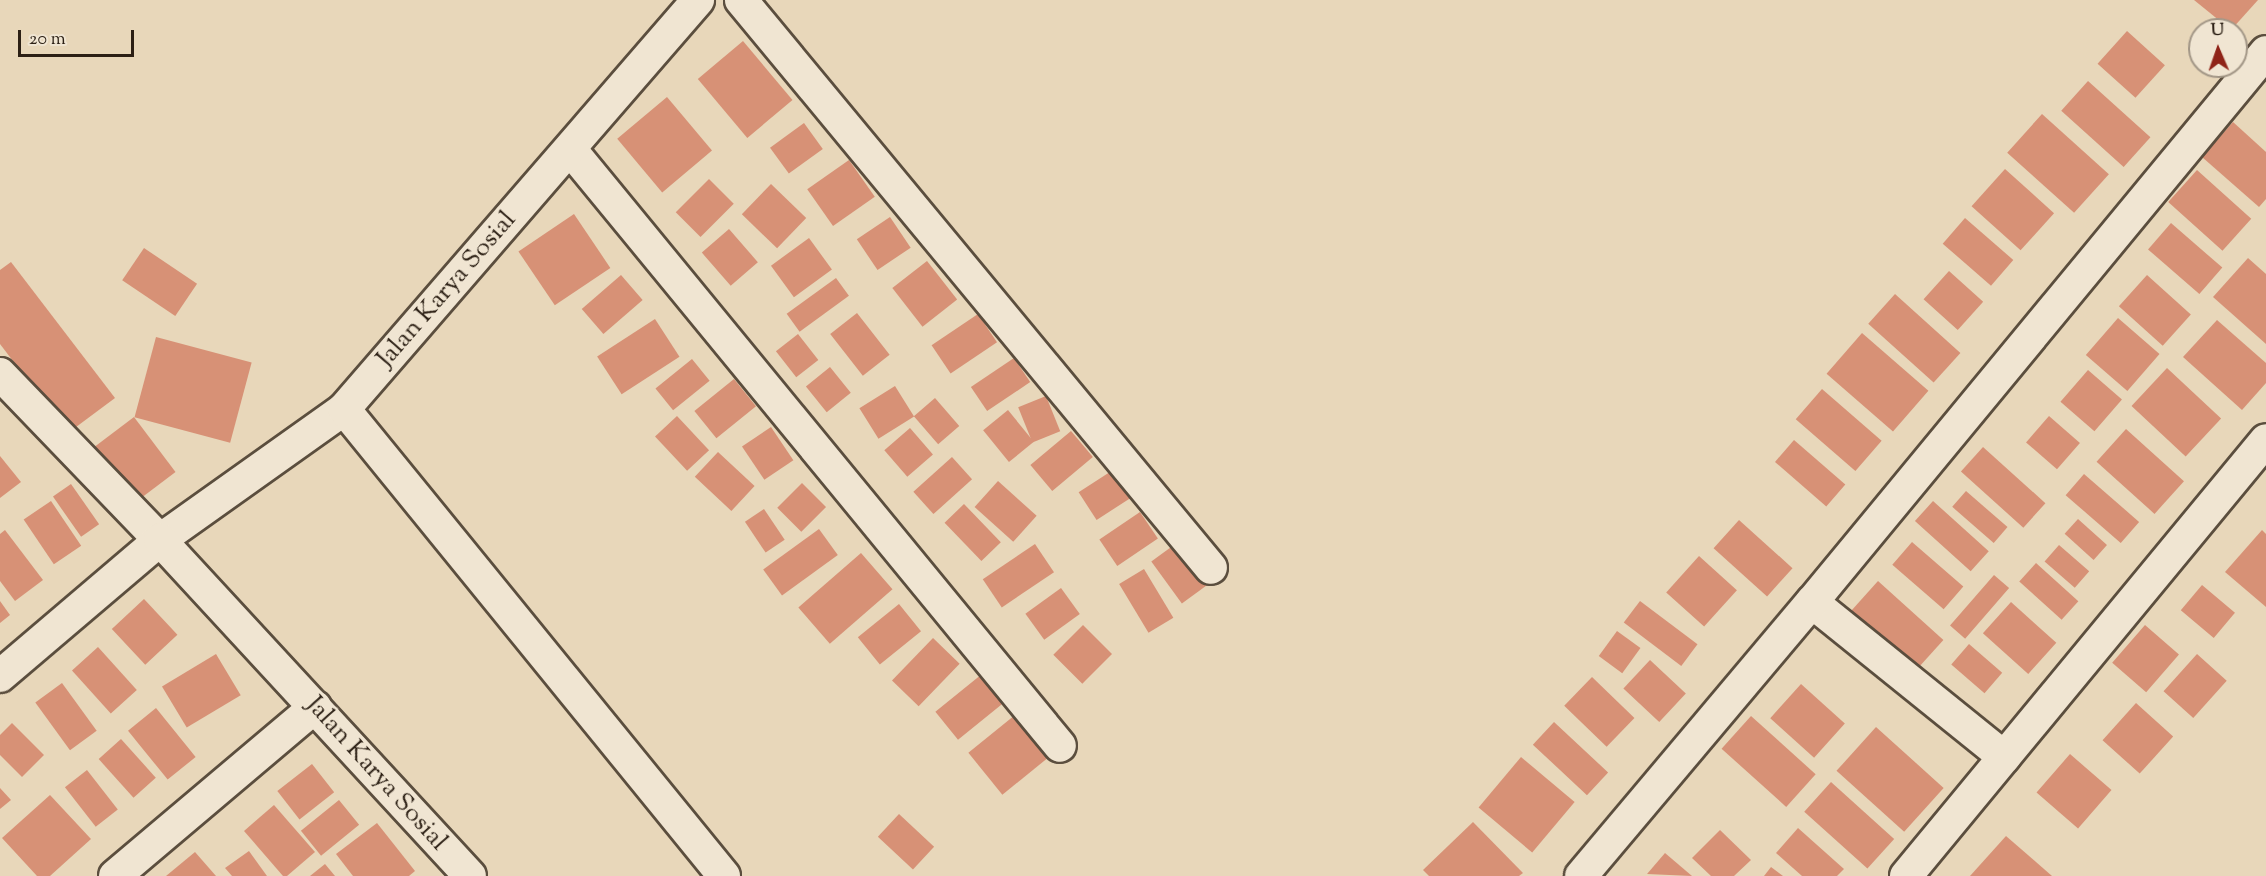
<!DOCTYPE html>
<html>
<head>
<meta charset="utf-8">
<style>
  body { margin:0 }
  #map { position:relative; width:2266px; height:876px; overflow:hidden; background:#e8d7ba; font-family:"Sorts Mill Goudy",serif }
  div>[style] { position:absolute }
  .building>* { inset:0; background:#d79176; transform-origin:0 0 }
  .roads { filter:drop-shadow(2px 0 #5b4e3e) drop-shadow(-2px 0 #5b4e3e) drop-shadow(0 2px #5b4e3e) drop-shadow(0 -2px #5b4e3e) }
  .minor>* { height:32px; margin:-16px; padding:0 16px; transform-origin:16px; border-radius:16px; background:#f0e5d2 }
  span { translate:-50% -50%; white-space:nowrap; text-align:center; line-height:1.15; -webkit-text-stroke:5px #f0e5d2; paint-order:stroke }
  .street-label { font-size:26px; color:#2c2015 }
  .north { position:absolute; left:2188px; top:18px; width:60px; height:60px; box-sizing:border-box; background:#f0e5d2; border:2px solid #a29686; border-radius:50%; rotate:358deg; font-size:16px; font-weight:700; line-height:24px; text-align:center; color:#2c2015 }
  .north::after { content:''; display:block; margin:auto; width:21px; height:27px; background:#8f2418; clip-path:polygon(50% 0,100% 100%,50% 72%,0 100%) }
  .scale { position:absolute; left:18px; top:30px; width:116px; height:27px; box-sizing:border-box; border:3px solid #2c2015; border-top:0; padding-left:8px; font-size:18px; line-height:21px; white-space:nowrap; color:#2c2015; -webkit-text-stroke:4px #f0e5d2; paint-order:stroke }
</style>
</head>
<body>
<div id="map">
  <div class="building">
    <i style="clip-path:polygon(2194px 0,2258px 0,2231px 30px)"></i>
    <i style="left:2127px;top:31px;width:51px;height:44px;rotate:42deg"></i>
    <i style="left:743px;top:41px;width:77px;height:59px;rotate:50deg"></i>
    <i style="left:2088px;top:81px;width:84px;height:40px;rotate:42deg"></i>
    <i style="left:667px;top:97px;width:70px;height:65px;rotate:50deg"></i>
    <i style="left:2042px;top:114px;width:90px;height:52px;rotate:42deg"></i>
    <i style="clip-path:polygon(2233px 122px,2266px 152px,2266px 199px,2259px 207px,2202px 157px)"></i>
    <i style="left:804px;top:123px;width:32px;height:42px;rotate:54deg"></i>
    <i style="left:849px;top:160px;width:45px;height:51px;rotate:55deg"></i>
    <i style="left:2005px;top:169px;width:66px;height:50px;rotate:42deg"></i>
    <i style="left:2197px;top:170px;width:73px;height:43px;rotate:42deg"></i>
    <i style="left:709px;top:179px;width:35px;height:47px;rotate:45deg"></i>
    <i style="left:771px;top:184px;width:49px;height:42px;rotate:44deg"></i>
    <i style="left:574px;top:214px;width:65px;height:67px;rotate:56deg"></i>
    <i style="left:890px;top:217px;width:37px;height:40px;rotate:56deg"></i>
    <i style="left:1965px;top:218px;width:64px;height:34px;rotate:41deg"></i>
    <i style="left:2171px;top:223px;width:68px;height:35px;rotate:41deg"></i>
    <i style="left:729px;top:229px;width:44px;height:36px;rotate:49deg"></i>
    <i style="left:809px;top:238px;width:39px;height:47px;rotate:54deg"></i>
    <i style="left:144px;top:248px;width:64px;height:39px;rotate:34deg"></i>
    <i style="clip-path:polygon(2248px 258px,2266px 274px,2266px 344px,2213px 297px)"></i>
    <i style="left:927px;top:261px;width:49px;height:44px;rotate:52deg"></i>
    <i style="clip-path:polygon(11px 262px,115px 398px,68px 433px,0 344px,0 270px)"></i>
    <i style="left:1949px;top:271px;width:46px;height:38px;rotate:42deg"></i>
    <i style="left:621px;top:275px;width:33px;height:52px;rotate:49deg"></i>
    <i style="left:2147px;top:275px;width:59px;height:42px;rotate:42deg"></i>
    <i style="left:836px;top:278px;width:22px;height:61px;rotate:54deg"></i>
    <i style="left:1895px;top:294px;width:88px;height:40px;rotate:42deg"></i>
    <i style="left:857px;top:313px;width:53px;height:34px;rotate:52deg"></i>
    <i style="left:978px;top:314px;width:34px;height:56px;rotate:56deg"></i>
    <i style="left:2118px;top:318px;width:55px;height:49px;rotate:41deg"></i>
    <i style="left:655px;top:319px;width:45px;height:69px;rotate:57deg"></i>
    <i style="clip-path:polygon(2217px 320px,2266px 363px,2266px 383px,2242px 410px,2183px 357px)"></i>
    <i style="left:1862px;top:333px;width:88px;height:54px;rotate:41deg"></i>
    <i style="left:798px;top:334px;width:33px;height:28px;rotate:52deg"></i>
    <i style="left:156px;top:337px;width:99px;height:83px;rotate:15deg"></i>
    <i style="left:1014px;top:358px;width:29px;height:52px;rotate:56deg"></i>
    <i style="left:692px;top:359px;width:28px;height:47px;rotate:51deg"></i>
    <i style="left:830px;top:367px;width:33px;height:31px;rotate:51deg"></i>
    <i style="left:2167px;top:368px;width:74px;height:52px;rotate:43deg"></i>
    <i style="left:2088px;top:370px;width:45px;height:42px;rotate:41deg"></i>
    <i style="left:734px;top:379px;width:35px;height:51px;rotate:51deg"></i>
    <i style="left:895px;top:386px;width:36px;height:42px;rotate:58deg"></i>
    <i style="left:1822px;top:389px;width:79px;height:40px;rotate:41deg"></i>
    <i style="left:1046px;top:396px;width:38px;height:30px;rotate:68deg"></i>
    <i style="left:935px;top:398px;width:37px;height:28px;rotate:49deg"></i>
    <i style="left:1008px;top:410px;width:41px;height:32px;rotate:51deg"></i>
    <i style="left:677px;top:416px;width:47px;height:30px;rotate:47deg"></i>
    <i style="left:2049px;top:416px;width:41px;height:35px;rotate:41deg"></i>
    <i style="left:134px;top:417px;width:69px;height:58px;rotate:53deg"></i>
    <i style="left:771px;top:427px;width:40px;height:35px;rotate:56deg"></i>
    <i style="left:910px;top:428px;width:35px;height:34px;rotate:49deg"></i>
    <i style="left:2126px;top:429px;width:78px;height:44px;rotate:42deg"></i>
    <i style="left:1071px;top:431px;width:34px;height:53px;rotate:50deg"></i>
    <i style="left:1794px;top:440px;width:68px;height:29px;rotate:41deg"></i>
    <i style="left:1983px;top:447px;width:84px;height:33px;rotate:42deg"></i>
    <i style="left:718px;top:452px;width:50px;height:34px;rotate:43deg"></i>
    <i style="clip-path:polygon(0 456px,21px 482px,0 498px)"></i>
    <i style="left:952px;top:457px;width:30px;height:52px;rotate:48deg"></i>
    <i style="left:1113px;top:470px;width:33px;height:41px;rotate:57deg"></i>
    <i style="left:2084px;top:474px;width:73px;height:28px;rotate:41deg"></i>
    <i style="left:998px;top:481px;width:52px;height:35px;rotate:42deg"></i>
    <i style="left:802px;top:483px;width:34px;height:35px;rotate:45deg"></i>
    <i style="left:71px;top:484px;width:49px;height:22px;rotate:55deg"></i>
    <i style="left:1966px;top:491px;width:55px;height:21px;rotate:41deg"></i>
    <i style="left:51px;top:501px;width:54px;height:33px;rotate:56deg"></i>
    <i style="left:1933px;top:501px;width:75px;height:27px;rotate:42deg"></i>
    <i style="left:964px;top:504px;width:53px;height:27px;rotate:46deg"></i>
    <i style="left:764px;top:509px;width:37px;height:23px;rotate:56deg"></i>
    <i style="left:1140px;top:512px;width:32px;height:49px;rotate:56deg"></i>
    <i style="left:2078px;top:519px;width:39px;height:20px;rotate:42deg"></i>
    <i style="left:1739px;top:520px;width:72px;height:38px;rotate:42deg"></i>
    <i style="left:819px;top:529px;width:32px;height:69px;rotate:54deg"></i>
    <i style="clip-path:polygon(5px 530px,43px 580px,15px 601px,0 581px,0 534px)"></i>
    <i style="clip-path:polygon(2262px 530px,2266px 534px,2266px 607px,2225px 572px)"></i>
    <i style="left:1178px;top:542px;width:52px;height:33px;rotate:54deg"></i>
    <i style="left:1912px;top:542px;width:68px;height:30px;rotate:41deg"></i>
    <i style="left:1035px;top:544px;width:34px;height:63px;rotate:56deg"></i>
    <i style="left:2059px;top:545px;width:40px;height:22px;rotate:41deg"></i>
    <i style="left:861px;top:553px;width:48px;height:83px;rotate:49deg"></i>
    <i style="left:1699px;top:556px;width:51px;height:49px;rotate:42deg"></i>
    <i style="left:2036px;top:563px;width:57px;height:25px;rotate:42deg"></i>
    <i style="left:1144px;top:569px;width:57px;height:29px;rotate:59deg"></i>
    <i style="left:1994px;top:575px;width:20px;height:67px;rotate:41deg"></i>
    <i style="left:1878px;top:581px;width:88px;height:47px;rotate:42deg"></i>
    <i style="left:2202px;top:585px;width:43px;height:33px;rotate:40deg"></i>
    <i style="left:1061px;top:588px;width:32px;height:44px;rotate:54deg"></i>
    <i style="left:144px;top:599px;width:49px;height:44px;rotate:47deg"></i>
    <i style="clip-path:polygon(0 601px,10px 615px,0 623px)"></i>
    <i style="left:1640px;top:601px;width:72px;height:27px;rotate:37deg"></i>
    <i style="left:2011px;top:602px;width:61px;height:42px;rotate:42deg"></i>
    <i style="left:899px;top:604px;width:35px;height:53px;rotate:51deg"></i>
    <i style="left:1083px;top:625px;width:41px;height:42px;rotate:45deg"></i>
    <i style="left:2145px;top:625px;width:45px;height:50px;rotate:41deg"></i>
    <i style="left:1617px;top:631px;width:29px;height:31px;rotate:36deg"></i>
    <i style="left:933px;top:638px;width:37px;height:59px;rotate:44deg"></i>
    <i style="left:1969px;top:644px;width:44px;height:27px;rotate:41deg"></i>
    <i style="left:98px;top:647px;width:58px;height:35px;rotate:48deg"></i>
    <i style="left:216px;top:654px;width:48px;height:63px;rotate:59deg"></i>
    <i style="left:2197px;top:654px;width:40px;height:50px;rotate:42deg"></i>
    <i style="left:1650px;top:660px;width:49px;height:39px;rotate:43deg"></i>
    <i style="left:982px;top:674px;width:36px;height:60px;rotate:51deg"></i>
    <i style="left:1592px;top:677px;width:59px;height:40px;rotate:44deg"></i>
    <i style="left:62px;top:683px;width:59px;height:33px;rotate:54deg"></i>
    <i style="left:1801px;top:684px;width:59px;height:46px;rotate:42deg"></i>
    <i style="left:2136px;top:703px;width:50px;height:50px;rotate:42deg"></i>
    <i style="left:156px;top:708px;width:63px;height:36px;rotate:51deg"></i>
    <i style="left:1015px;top:715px;width:54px;height:60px;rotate:51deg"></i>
    <i style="left:1751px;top:716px;width:87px;height:44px;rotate:42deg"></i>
    <i style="left:1554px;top:722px;width:74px;height:31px;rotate:43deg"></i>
    <i style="clip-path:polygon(12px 723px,44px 755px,22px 777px,0 755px,0 735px)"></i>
    <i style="left:1876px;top:727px;width:91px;height:59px;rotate:42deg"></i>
    <i style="left:121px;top:739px;width:52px;height:30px;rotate:48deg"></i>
    <i style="left:2070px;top:754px;width:55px;height:51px;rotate:41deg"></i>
    <i style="left:1521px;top:757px;width:70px;height:66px;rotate:40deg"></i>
    <i style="left:312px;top:764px;width:36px;height:44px;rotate:52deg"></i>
    <i style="left:87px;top:770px;width:50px;height:28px;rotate:52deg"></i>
    <i style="left:1831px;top:782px;width:85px;height:40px;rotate:42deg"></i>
    <i style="clip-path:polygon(0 788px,11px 800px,0 809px)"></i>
    <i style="clip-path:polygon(50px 795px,91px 839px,50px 876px,37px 876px,2px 838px)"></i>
    <i style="left:339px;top:800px;width:32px;height:49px;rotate:51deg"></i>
    <i style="clip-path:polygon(274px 805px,315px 852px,287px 876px,283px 876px,244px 831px)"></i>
    <i style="left:899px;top:814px;width:48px;height:31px;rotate:43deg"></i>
    <i style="clip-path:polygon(1473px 822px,1523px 873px,1519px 876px,1429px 876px,1423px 870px)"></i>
    <i style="clip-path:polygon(377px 823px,415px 871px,409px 876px,353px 876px,336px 854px)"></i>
    <i style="clip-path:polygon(1798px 828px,1844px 869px,1837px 876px,1802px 876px,1776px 853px)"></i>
    <i style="clip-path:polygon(1720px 830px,1751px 860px,1734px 876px,1711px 876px,1692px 858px)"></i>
    <i style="clip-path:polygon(2006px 836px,2052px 876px,1970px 876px)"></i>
    <i style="clip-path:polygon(249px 851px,267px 876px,232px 876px,225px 868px)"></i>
    <i style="clip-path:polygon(195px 852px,216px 876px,166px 876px)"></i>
    <i style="clip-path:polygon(1665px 853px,1692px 876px,1647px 874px)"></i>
    <i style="clip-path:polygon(325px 864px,335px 876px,310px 876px)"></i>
    <i style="clip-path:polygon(1771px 867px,1783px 876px,1764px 876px)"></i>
  </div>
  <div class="roads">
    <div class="minor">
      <i style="left:741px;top:0;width:737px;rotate:50.39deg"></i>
      <i style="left:570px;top:149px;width:772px;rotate:50.62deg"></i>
      <i style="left:0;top:374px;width:231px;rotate:46.1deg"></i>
      <i style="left:160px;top:540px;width:226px;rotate:-35.4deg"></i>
      <i style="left:344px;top:409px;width:541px;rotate:-49.12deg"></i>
      <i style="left:344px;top:409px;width:602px;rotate:50.86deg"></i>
      <i style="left:1812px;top:602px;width:247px;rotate:38.9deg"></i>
      <i style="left:0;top:676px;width:210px;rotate:-40.4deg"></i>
      <i style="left:160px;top:540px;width:457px;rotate:47.3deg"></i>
      <i style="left:115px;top:876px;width:262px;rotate:-40.2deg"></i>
      <i style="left:1581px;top:876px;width:358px;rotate:-49.9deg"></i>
      <i style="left:1812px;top:602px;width:713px;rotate:-50.46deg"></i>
      <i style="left:1906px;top:876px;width:565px;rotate:-50.45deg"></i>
    </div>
  </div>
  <div class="street-label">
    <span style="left:447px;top:290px;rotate:-49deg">Jalan Karya Sosial</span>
    <span style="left:376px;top:774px;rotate:48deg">Jalan Karya Sosial</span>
  </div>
  <div class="north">U</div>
  <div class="scale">20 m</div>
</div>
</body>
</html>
